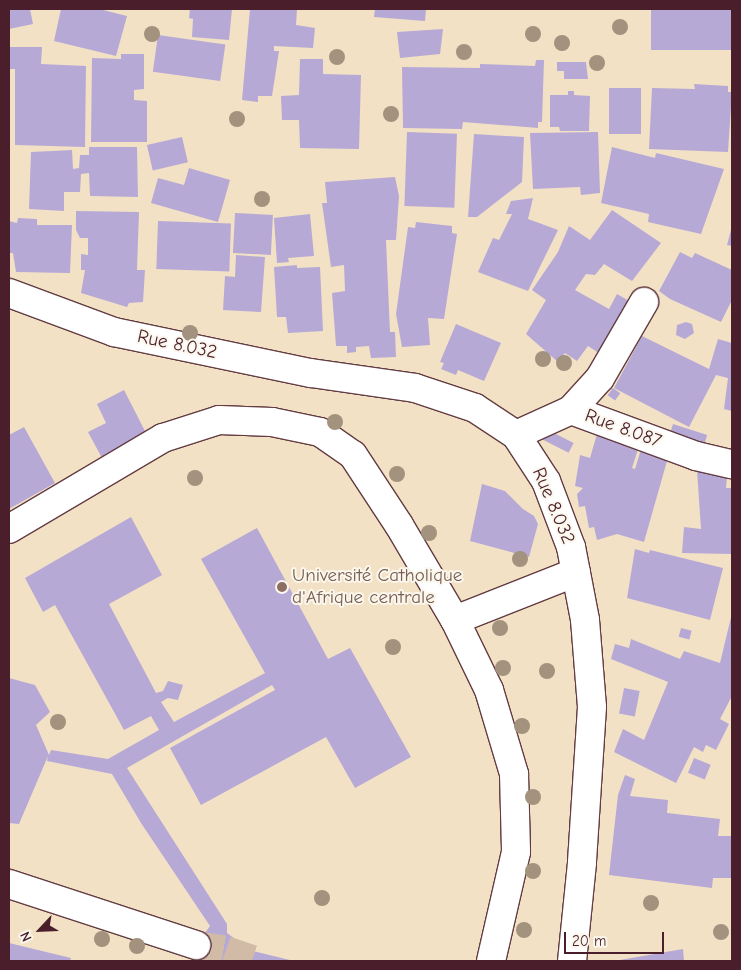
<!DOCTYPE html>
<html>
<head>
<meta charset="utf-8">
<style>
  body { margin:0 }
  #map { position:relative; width:741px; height:970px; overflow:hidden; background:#f3e1c5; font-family:"Comic Neue",sans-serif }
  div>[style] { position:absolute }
  .building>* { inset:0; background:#b6a9d6; transform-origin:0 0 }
  .minor-tunnel>* { height:28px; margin-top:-14px; transform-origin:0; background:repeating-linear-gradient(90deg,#d1baa6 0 28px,transparent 0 42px) }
  .roads { filter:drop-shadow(1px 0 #633c42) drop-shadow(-1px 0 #633c42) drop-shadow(0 1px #633c42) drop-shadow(0 -1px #633c42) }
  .minor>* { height:28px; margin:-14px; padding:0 14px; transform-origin:14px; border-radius:14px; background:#fff }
  .trees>* { width:16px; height:16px; margin:-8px; border-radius:50%; background:#a2927e }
  .dots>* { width:14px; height:14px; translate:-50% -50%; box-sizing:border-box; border:2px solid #fbf7ec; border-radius:50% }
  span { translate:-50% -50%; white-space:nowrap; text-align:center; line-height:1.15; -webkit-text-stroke:4px #fbf7ec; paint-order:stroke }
  .street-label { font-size:19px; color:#4a1f2b }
  .education-label { font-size:19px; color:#785e54 }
  .left { translate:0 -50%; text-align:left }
  .frame { position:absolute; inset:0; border:10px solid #4a1f2b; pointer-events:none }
  .north { position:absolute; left:15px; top:905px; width:50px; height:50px; -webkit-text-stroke:4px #fbf7ec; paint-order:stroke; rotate:245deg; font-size:14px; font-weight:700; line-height:20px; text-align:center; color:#4a1f2b }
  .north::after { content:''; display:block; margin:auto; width:18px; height:22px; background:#4a1f2b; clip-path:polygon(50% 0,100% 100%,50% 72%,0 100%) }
  .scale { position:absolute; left:564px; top:932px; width:100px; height:22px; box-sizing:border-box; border:2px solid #4a1f2b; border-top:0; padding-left:6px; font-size:15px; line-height:18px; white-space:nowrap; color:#4a1f2b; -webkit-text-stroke:4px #fbf7ec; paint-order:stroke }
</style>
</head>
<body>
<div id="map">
  <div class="building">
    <i style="clip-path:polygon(9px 9px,30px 9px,33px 24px,9px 29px)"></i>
    <i style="clip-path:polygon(61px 9px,99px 9px,127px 16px,116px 56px,54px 41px)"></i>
    <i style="clip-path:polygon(190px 9px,232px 9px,229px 40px,192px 37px,193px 19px,189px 18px)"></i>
    <i style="clip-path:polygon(250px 9px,297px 9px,296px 25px,315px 28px,313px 48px,274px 46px,274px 51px,279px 51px,272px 96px,258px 96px,258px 102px,242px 100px)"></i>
    <i style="clip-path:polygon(375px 9px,426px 9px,425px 21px,374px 17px)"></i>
    <i style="left:651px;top:9px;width:81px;height:41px"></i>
    <i style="clip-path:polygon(443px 29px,440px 54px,400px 58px,397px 32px)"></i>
    <i style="left:158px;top:35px;width:68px;height:37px;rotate:8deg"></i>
    <i style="clip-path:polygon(9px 47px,42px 47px,41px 64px,86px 66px,85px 147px,15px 145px,15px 69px,9px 69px)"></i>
    <i style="clip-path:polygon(121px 54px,144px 54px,144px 89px,134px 90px,134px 100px,147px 101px,147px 142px,91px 142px,92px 58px,121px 59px)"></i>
    <i style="clip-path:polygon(300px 59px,323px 59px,323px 74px,361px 75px,359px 149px,300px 148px,299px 120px,282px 120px,281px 96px,299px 95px)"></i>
    <i style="clip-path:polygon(536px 60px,544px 60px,542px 122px,538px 122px,538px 128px,463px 122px,462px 129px,403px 128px,402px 67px,480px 68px,480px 64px,535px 66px)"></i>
    <i style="clip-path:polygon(557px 62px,586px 62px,588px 79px,564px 79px,564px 71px,557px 71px)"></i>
    <i style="clip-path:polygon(694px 84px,728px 86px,728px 92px,732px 92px,728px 152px,649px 149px,652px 88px,695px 89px)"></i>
    <i style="left:609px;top:88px;width:32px;height:46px"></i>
    <i style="clip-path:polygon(568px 91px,574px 91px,574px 95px,590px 96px,589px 131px,560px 131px,559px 127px,550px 127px,550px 95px,568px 95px)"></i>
    <i style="left:407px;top:132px;width:50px;height:74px;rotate:2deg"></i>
    <i style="clip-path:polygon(598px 132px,600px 193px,581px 195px,580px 187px,533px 189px,530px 133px)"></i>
    <i style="clip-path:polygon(474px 134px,524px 137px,522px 182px,477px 217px,468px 217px)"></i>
    <i style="left:182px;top:137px;width:26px;height:36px;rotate:77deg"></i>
    <i style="clip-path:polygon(89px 147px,137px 147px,138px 197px,90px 196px,89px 173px,81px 174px,80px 192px,64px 192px,64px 211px,29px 209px,31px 152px,72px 150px,73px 169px,79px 168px,80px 155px,89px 155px)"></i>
    <i style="clip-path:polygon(612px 147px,655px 158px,656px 153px,724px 169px,701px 234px,648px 222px,649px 214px,601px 203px)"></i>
    <i style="clip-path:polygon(189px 168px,230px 180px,218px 222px,151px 203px,158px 178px,184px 185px)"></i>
    <i style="clip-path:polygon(395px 177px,399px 196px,396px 240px,386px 240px,390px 332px,395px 332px,396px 357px,371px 358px,369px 346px,356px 347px,356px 352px,347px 353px,347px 346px,336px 346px,332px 293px,345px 291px,344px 265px,331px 267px,322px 203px,327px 203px,325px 182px)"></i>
    <i style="clip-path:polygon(533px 198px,528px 219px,558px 230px,528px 291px,478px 272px,493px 238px,499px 240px,512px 214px,506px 214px,511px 201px)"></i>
    <i style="clip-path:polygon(612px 210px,661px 243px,632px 281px,604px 264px,595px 275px,586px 274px,575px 290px,609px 309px,617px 294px,641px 308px,605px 357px,588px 346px,577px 361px,565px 353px,558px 362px,526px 334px,546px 300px,532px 290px,558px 252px,569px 226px,590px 240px)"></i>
    <i style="clip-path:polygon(76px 211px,139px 212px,137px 270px,145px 270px,143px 302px,129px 303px,127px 307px,81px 293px,85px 270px,81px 270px,81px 254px,88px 255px,88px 238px,80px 238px,76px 230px)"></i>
    <i style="left:235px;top:213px;width:38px;height:40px;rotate:3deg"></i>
    <i style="clip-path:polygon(310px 214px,314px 256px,288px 258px,289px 262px,277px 263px,274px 218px)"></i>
    <i style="clip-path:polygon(18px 218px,37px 219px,37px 225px,72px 225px,70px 273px,16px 272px,13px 253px,9px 253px,9px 221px,17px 223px)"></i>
    <i style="left:158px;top:221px;width:73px;height:48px;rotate:2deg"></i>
    <i style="clip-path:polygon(416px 222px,452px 226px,452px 233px,457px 234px,444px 319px,428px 318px,430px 345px,402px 347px,396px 314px,408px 227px,415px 228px)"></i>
    <i style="clip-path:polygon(732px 226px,732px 246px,727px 245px)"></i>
    <i style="clip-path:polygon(680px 252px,692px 258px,695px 253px,732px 270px,732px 300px,721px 322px,670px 299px,659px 291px)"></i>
    <i style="clip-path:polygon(236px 255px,265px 257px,261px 312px,223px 310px,225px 276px,235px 277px)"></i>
    <i style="clip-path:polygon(297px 265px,297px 268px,320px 267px,323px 331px,288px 333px,286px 317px,277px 317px,274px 267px)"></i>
    <i style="clip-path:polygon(686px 322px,692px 324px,694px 333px,685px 339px,676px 335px,677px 325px)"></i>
    <i style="clip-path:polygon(456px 324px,501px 343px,484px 381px,458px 370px,456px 375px,441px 369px,444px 363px,440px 362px)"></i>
    <i style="clip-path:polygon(642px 336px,709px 369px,718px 339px,732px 343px,732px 411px,724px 409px,728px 378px,716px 375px,689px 427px,614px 388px)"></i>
    <i style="left:613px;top:388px;width:9px;height:9px;rotate:36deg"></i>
    <i style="clip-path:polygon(124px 390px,147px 435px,102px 458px,88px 432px,106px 423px,97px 404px)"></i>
    <i style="left:673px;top:424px;width:36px;height:15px;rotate:18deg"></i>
    <i style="clip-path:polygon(24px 427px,55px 483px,9px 509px,9px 435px)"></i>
    <i style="left:546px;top:429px;width:31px;height:11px;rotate:27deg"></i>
    <i style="clip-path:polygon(597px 434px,639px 446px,632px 468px,635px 469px,642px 446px,669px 454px,644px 542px,617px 534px,597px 540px,594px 527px,589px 528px,585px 506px,579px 507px,577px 494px,583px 488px,575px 486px,580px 455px,590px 458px)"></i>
    <i style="clip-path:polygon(697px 470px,727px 476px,726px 488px,732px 488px,732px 554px,682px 553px,684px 527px,701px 529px)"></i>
    <i style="clip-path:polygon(482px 484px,505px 491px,523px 509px,534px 516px,538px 524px,529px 557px,470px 541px)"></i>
    <i style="clip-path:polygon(131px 517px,162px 575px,109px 604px,156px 693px,163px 691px,168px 681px,183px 685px,178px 700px,168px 698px,161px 702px,174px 722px,265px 673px,201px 559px,257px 528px,328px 659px,350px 648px,411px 757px,355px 788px,326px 737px,201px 805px,170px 748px,275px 690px,272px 685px,127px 768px,227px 924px,227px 933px,238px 941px,240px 948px,294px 961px,195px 961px,196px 945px,210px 926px,141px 823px,112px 774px,47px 761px,48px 756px,19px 824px,9px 823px,9px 678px,35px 685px,50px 712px,36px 725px,49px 755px,51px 750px,108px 759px,159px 730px,151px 716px,124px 730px,55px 605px,43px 612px,25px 578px)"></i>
    <i style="clip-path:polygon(635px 549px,649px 553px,650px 550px,723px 568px,710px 620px,627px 598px)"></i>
    <i style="clip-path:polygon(732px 613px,732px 696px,720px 719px,729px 724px,716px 750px,706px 745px,703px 752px,694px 747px,676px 783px,614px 752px,623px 729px,644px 740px,668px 682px,611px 659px,615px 644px,629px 648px,631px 639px,680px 659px,684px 651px,720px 663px)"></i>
    <i style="left:681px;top:628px;width:11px;height:9px;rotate:15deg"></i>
    <i style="left:624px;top:688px;width:16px;height:26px;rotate:11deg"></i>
    <i style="left:694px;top:758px;width:18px;height:16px;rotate:22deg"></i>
    <i style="clip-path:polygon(625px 775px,635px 779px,630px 796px,668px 800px,667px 813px,720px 819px,718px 836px,732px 836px,732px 878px,713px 878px,712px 888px,609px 875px,618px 795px)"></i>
    <i style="clip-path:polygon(9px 943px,71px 958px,70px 961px,9px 961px)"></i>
    <i style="clip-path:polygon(683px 949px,684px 961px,620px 961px,620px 960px)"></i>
  </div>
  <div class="minor-tunnel">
    <i style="left:196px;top:945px;width:30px;rotate:9deg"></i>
    <i style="left:226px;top:950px;width:34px;rotate:19deg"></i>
  </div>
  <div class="roads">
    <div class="minor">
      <i style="left:9px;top:293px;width:112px;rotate:20.4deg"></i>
      <i style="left:114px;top:332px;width:201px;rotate:11.8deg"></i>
      <i style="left:311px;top:373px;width:105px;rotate:8.2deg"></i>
      <i style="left:415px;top:388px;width:63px;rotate:18.4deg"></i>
      <i style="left:475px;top:408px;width:49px;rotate:33.4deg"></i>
      <i style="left:516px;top:435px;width:55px;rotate:56.9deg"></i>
      <i style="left:546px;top:481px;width:71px;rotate:69.3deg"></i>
      <i style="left:571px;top:547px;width:74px;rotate:79.1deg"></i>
      <i style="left:585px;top:620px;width:87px;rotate:85.4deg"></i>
      <i style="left:592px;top:707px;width:156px;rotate:93.7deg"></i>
      <i style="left:582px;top:863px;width:99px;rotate:95.8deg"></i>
      <i style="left:571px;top:410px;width:43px;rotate:-47.8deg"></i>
      <i style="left:600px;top:378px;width:88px;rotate:-59.9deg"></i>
      <i style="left:516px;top:435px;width:60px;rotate:-24.4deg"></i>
      <i style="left:571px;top:410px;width:133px;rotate:20.2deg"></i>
      <i style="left:696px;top:456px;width:37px;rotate:13deg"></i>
      <i style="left:9px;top:529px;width:179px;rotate:-30.6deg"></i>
      <i style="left:163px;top:438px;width:59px;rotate:-17.8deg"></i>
      <i style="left:219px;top:420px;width:53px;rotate:2.2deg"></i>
      <i style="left:272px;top:422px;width:49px;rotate:11.8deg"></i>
      <i style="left:320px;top:432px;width:40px;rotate:34.9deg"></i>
      <i style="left:353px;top:455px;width:84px;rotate:56.7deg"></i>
      <i style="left:399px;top:525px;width:110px;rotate:59.5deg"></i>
      <i style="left:455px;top:620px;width:78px;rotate:64.1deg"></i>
      <i style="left:489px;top:690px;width:88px;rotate:73.4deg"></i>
      <i style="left:514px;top:774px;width:78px;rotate:88.5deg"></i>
      <i style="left:516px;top:852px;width:112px;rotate:102.9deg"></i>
      <i style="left:455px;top:620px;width:130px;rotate:-21.6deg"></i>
      <i style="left:9px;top:884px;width:197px;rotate:18.1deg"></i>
    </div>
  </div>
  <div class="trees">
    <i style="left:620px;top:27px"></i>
    <i style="left:152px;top:34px"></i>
    <i style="left:533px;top:34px"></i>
    <i style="left:562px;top:43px"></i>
    <i style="left:464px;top:52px"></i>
    <i style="left:337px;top:57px"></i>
    <i style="left:597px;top:63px"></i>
    <i style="left:391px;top:114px"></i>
    <i style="left:237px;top:119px"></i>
    <i style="left:262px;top:199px"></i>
    <i style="left:190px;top:333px"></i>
    <i style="left:543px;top:359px"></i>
    <i style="left:564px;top:363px"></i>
    <i style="left:335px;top:422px"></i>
    <i style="left:397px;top:474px"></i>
    <i style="left:195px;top:478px"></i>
    <i style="left:429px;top:533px"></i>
    <i style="left:520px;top:559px"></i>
    <i style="left:500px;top:628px"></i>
    <i style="left:393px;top:647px"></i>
    <i style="left:503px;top:668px"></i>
    <i style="left:547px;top:671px"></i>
    <i style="left:58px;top:722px"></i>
    <i style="left:522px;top:726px"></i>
    <i style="left:533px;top:797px"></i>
    <i style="left:533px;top:871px"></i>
    <i style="left:322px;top:898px"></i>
    <i style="left:651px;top:903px"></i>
    <i style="left:524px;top:930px"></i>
    <i style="left:721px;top:932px"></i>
    <i style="left:102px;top:939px"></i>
    <i style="left:137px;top:946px"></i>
  </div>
  <div class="dots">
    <i style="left:282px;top:587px;background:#8d6e63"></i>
  </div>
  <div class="street-label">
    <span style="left:177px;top:345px;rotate:12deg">Rue 8.032</span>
    <span style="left:623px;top:429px;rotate:20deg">Rue 8.087</span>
    <span style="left:553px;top:506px;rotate:67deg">Rue 8.032</span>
  </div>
  <div class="education-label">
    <span class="left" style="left:292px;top:587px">Université Catholique<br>d'Afrique centrale</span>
  </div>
  <div class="frame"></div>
  <div class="north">N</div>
  <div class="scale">20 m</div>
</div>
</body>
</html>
